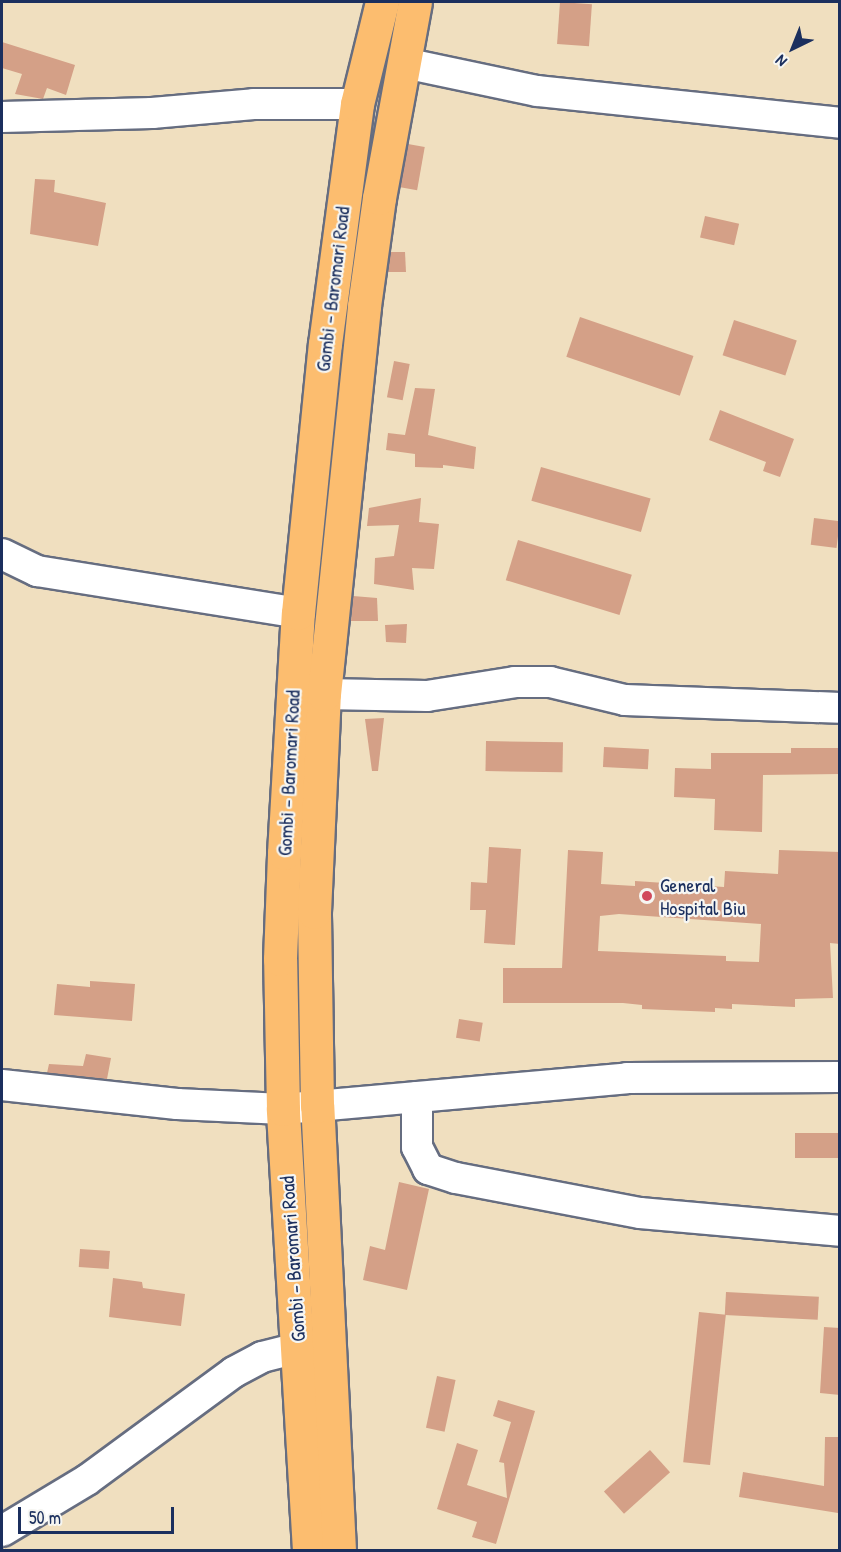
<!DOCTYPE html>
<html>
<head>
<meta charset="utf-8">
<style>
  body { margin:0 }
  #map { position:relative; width:841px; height:1552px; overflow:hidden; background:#f0dfbf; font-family:"Patrick Hand",sans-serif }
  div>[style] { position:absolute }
  .building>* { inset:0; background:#d4a087; transform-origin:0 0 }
  .roads { filter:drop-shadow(2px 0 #666d80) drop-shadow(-2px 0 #666d80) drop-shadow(0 2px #666d80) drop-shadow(0 -2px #666d80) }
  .minor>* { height:30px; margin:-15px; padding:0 15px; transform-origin:15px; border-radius:15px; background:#fff }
  .major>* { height:33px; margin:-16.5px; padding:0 16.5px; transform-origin:16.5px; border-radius:16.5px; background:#fcbd6f }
  .dots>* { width:16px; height:16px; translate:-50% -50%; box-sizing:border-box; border:3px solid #f6f6f2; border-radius:50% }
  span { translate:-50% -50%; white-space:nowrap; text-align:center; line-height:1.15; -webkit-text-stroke:4.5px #f6f6f2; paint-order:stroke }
  .street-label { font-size:20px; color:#1b2f5e }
  .poi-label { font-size:20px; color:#1b2f5e }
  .left { translate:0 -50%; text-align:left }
  .frame { position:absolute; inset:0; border:3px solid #1b2f5e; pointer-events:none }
  .north { position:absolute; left:763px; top:18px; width:60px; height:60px; -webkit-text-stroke:4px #f6f6f2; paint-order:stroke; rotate:223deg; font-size:16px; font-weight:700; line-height:24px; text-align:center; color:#1b2f5e }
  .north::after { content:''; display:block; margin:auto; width:21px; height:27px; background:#1b2f5e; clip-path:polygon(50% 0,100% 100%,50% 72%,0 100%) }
  .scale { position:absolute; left:18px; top:1507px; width:156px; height:27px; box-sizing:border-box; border:3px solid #1b2f5e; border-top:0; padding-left:8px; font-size:18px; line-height:21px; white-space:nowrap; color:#1b2f5e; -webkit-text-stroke:4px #f6f6f2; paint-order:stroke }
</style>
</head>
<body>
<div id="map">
  <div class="building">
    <i style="left:560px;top:2px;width:32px;height:42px;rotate:4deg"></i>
    <i style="clip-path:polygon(2px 42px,75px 65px,66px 95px,47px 88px,43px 99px,15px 94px,22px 74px,2px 68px)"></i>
    <i style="left:408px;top:144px;width:17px;height:44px;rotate:10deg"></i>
    <i style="clip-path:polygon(35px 179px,55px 180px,54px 192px,106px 203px,98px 246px,30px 234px)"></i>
    <i style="left:705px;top:216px;width:35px;height:22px;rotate:13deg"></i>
    <i style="clip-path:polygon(390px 252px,405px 252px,406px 272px,388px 272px)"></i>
    <i style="left:580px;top:317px;width:120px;height:42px;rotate:19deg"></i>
    <i style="left:734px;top:320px;width:66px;height:37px;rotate:18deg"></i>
    <i style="left:394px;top:361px;width:16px;height:37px;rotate:11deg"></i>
    <i style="clip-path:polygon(415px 388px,435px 389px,428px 435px,476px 447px,474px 469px,443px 465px,443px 468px,415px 467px,415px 454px,386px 450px,388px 433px,405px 435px)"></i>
    <i style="clip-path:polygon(720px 410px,794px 439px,780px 477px,763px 471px,766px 462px,709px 440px)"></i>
    <i style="left:541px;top:467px;width:114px;height:35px;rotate:16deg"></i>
    <i style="clip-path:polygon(421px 498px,419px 522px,439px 524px,434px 569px,412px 568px,414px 590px,374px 584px,375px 558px,394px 556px,399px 525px,367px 526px,369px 508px)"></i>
    <i style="left:814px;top:518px;width:26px;height:27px;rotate:7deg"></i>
    <i style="left:518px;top:540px;width:119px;height:42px;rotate:17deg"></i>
    <i style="clip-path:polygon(353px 596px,377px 598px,378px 621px,351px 621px)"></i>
    <i style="clip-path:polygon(407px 624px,406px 643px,386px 642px,385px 625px)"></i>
    <i style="clip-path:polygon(384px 718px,378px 771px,372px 771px,365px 719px)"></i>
    <i style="left:486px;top:741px;width:77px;height:30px;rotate:1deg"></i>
    <i style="left:604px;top:747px;width:45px;height:20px;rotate:3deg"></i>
    <i style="clip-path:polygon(791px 748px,840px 748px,840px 774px,763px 775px,762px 832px,714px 830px,715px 799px,674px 797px,675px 768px,711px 769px,711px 753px,791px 753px)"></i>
    <i style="clip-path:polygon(489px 847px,521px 849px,515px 945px,484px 943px,486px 910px,470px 910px,471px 882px,487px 883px)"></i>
    <i style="clip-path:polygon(evenodd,568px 850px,603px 852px,601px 884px,635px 886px,635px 881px,724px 887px,725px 871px,778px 874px,779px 850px,840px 852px,840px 944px,830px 943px,833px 998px,795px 999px,795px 1007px,732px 1004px,732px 1009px,715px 1008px,715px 1012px,642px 1009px,642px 1005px,623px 1003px,503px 1003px,503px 968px,562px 968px,568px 850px,619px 914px,761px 924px,759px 962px,726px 961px,726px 956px,598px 951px,600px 916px,619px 914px)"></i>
    <i style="clip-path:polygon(90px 981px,135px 984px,132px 1021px,54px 1015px,57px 984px,90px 987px)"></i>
    <i style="left:459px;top:1019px;width:24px;height:19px;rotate:9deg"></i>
    <i style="clip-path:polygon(86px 1054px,111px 1058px,107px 1079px,47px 1073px,49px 1064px,83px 1066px)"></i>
    <i style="left:840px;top:1133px;width:25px;height:45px;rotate:90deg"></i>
    <i style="clip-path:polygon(399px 1182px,429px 1189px,407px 1290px,363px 1280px,370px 1246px,385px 1250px)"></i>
    <i style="left:80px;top:1249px;width:30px;height:18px;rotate:4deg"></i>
    <i style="clip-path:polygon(113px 1278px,142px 1282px,143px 1288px,185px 1294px,181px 1326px,109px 1317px)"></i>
    <i style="left:726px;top:1292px;width:93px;height:23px;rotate:3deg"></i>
    <i style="left:699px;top:1312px;width:27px;height:151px;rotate:6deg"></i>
    <i style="clip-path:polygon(824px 1327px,840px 1328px,840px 1395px,820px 1393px)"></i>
    <i style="left:437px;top:1376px;width:19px;height:53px;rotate:12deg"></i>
    <i style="clip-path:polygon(498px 1400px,535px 1411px,496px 1544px,472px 1537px,477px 1522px,437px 1509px,457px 1443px,478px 1450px,467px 1485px,507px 1498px,504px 1463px,499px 1462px,511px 1422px,493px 1416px)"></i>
    <i style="clip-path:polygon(825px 1437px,840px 1437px,838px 1513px,739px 1497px,743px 1472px,824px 1486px)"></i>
    <i style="left:650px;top:1450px;width:30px;height:62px;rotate:48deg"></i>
  </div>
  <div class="roads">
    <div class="minor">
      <i style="left:404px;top:63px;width:136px;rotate:11.9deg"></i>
      <i style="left:537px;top:91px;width:305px;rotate:6deg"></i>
      <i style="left:2px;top:117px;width:150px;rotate:-1.5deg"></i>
      <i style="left:152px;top:113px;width:102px;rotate:-5deg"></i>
      <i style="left:254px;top:104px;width:103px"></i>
      <i style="left:2px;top:554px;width:39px;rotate:26deg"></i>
      <i style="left:37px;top:571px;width:264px;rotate:9.1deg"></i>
      <i style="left:324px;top:694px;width:103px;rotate:1.1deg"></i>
      <i style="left:427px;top:696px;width:89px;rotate:-9deg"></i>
      <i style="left:515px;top:682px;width:35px"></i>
      <i style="left:550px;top:682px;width:77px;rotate:13.5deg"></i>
      <i style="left:625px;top:700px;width:215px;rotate:2.1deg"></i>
      <i style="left:2px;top:1085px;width:176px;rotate:6.2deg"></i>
      <i style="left:177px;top:1104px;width:106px;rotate:2.7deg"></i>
      <i style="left:283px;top:1109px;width:345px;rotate:-5.1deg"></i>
      <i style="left:627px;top:1078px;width:213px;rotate:-0.3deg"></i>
      <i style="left:417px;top:1097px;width:50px;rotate:90deg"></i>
      <i style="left:417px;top:1147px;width:25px;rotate:63deg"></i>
      <i style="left:428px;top:1169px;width:29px;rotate:18deg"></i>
      <i style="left:456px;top:1178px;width:187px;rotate:10.8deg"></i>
      <i style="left:640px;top:1213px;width:201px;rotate:5.1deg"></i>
      <i style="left:2px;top:1531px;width:99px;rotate:-31deg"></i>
      <i style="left:87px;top:1480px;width:182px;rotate:-36.3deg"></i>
      <i style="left:234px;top:1372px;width:32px;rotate:-28deg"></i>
      <i style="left:262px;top:1357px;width:37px;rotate:-14deg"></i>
    </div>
    <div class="major">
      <i style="left:309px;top:1550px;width:442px;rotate:-93.4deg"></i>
      <i style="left:283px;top:1109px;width:150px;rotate:-91.1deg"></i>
      <i style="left:280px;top:959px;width:106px;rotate:-87.8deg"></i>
      <i style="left:284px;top:853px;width:240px;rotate:-86.7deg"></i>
      <i style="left:298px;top:613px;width:270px;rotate:-84.3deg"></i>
      <i style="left:325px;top:344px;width:242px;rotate:-82.4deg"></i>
      <i style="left:357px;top:104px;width:105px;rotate:-76.2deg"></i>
      <i style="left:339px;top:1550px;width:445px;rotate:-92.8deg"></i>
      <i style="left:317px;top:1106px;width:194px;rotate:-90.9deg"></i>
      <i style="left:314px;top:912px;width:218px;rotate:-87.4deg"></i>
      <i style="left:324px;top:694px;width:390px;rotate:-84.1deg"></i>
      <i style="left:364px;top:306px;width:109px;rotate:-82.1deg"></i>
      <i style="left:379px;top:198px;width:199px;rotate:-79.6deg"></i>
    </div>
  </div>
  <div class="dots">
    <i style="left:647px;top:896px;background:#d1495b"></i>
  </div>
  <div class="street-label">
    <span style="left:332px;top:289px;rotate:-83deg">Gombi - Baromari Road</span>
    <span style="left:288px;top:773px;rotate:-87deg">Gombi - Baromari Road</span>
    <span style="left:292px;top:1259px;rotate:-94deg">Gombi - Baromari Road</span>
  </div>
  <div class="poi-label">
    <span class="left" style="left:660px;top:896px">General<br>Hospital Biu</span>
  </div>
  <div class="frame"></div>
  <div class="north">N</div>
  <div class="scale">50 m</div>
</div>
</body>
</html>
